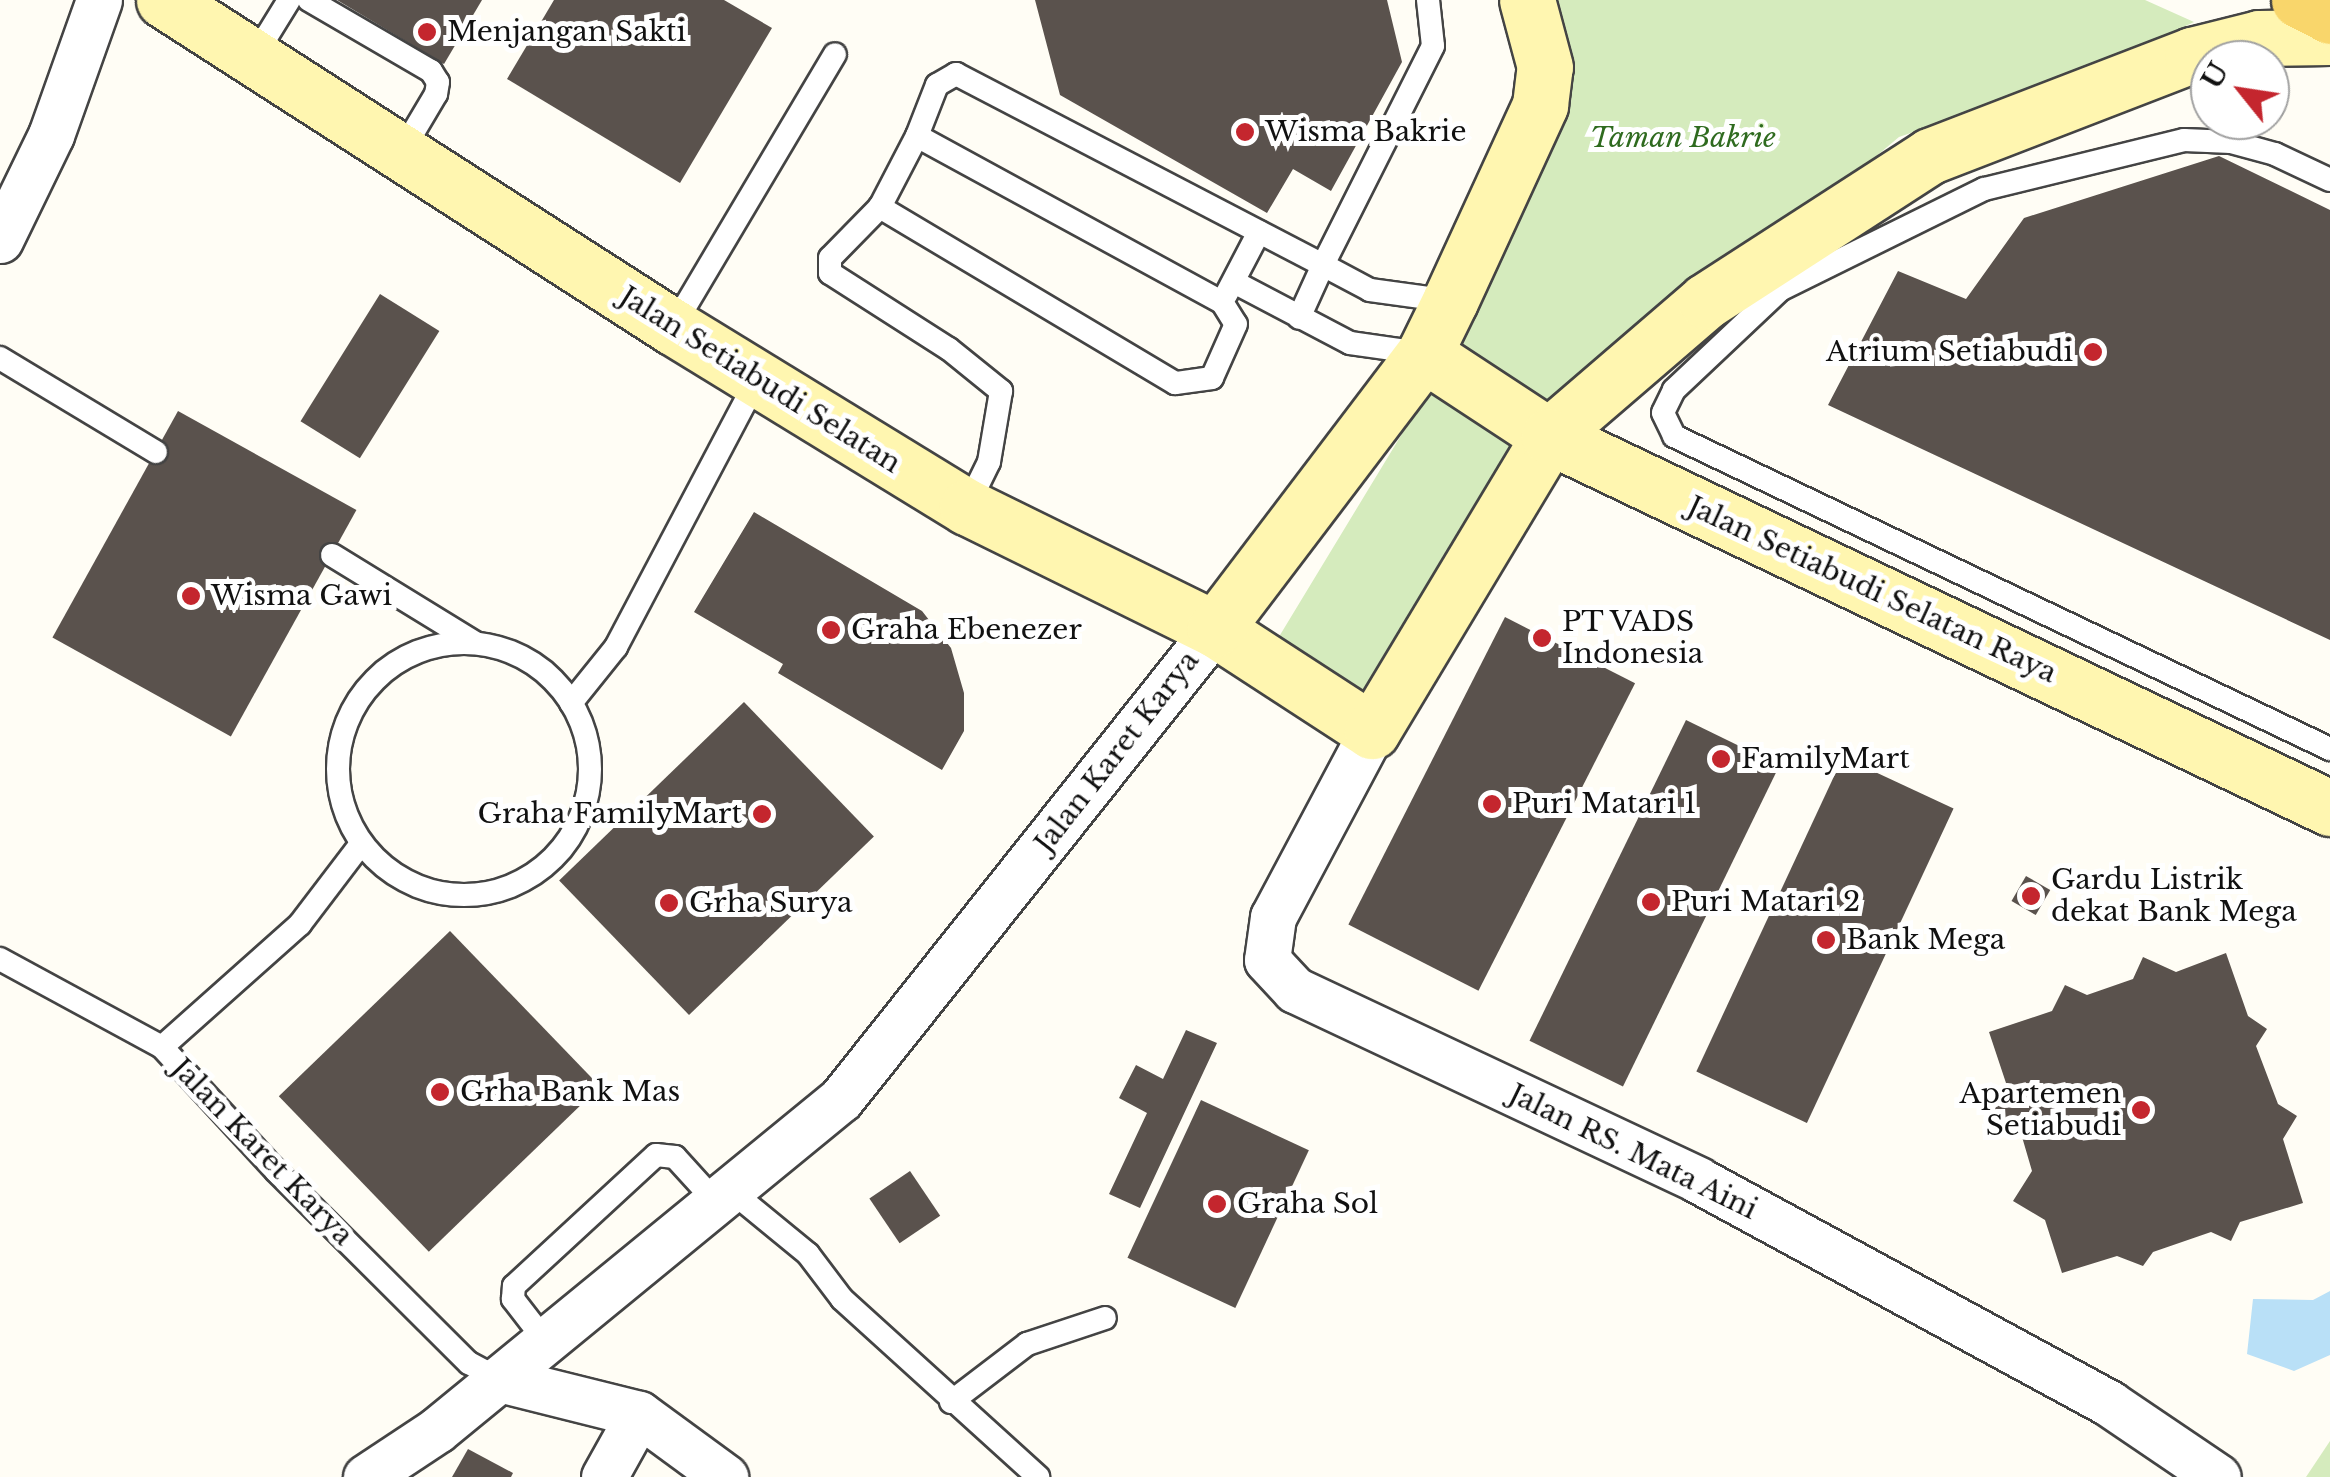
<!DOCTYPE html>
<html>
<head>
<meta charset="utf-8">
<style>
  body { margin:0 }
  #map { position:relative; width:2330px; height:1477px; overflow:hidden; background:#fffdf5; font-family:"Libre Baskerville",serif }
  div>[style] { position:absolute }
  .green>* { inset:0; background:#d5ebbd }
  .water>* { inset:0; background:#b9e0f7 }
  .building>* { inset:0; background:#5a524d; transform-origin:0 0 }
  .roads { filter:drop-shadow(2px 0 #444) drop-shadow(-2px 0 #444) drop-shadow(0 2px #444) drop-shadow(0 -2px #444) }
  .lane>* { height:22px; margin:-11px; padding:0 11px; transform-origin:11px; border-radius:11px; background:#fff }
  .lane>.ring { margin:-11px; padding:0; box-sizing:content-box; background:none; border:22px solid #fff; border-radius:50% }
  .street>* { height:45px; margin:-22.5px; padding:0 22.5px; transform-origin:22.5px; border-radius:22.5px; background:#fff }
  .secondary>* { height:55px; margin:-27.5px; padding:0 27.5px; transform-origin:27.5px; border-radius:27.5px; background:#fff6b0 }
  .primary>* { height:55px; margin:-27.5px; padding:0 27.5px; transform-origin:27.5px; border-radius:27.5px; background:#f9d66b }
  .dots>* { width:28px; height:28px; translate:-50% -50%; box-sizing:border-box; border:5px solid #fff; border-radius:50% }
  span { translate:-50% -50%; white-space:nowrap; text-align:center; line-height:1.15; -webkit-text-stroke:10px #fff; paint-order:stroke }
  .poi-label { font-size:28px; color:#111 }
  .left { translate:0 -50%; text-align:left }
  .right { translate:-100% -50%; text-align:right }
  .park-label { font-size:28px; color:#2f6b1f; font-style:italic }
  .street-label { font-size:28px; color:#111 }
  .north { position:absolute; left:2190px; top:40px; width:100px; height:100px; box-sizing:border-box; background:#fff; border:2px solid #a0a0a0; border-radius:50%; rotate:300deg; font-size:28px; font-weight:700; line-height:40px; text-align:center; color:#111 }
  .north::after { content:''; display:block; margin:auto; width:35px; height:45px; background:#c4262e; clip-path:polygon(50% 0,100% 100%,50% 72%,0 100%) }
</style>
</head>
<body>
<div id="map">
  <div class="green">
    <i style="clip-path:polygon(1528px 0,2145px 0,2194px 22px,2086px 73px,1899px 137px,1718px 289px,1366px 694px,1277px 640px,1451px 353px,1547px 113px)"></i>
    <i style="clip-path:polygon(2330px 1441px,2330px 1477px,2306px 1477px)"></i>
  </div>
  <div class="water">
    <i style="clip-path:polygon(2330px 1291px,2330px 1355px,2294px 1371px,2247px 1354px,2253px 1299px,2313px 1300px)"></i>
  </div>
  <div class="building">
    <i style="clip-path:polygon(337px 0,482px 0,444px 64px)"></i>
    <i style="clip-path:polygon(554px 0,724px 0,772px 28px,680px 183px,507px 79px)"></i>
    <i style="clip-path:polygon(1035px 0,1387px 0,1402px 62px,1331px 191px,1293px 169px,1267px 213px,1060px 95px)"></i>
    <i style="clip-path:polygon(2219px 156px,2330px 210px,2330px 640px,1828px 405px,1898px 271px,1966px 299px,2024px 218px)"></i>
    <i style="left:380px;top:294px;width:70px;height:150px;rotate:32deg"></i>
    <i style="left:178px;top:411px;width:204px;height:259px;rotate:29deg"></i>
    <i style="clip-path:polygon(754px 512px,922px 611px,951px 648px,964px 693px,964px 731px,942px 770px,778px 673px,783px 664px,694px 612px)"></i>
    <i style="left:1505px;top:617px;width:146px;height:345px;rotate:27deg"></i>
    <i style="left:744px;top:702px;width:187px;height:257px;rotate:46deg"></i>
    <i style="left:1686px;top:720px;width:104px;height:357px;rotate:26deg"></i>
    <i style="left:1843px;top:757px;width:122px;height:347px;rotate:25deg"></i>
    <i style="left:2026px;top:876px;width:28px;height:29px;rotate:30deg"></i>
    <i style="left:450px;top:931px;width:216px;height:238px;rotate:46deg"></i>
    <i style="clip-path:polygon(2226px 953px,2248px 1016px,2267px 1029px,2256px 1046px,2278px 1104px,2297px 1116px,2283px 1139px,2303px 1203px,2240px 1222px,2231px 1241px,2211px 1232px,2153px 1252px,2143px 1266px,2117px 1256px,2062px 1273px,2045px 1220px,2013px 1201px,2032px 1171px,2020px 1130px,1991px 1116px,2007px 1086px,1989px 1032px,2052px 1011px,2065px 985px,2087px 995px,2133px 979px,2143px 957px,2176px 972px)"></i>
    <i style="clip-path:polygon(1186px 1030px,1217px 1043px,1140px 1208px,1109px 1194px,1147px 1113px,1119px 1098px,1136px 1065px,1163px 1079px)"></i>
    <i style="left:1201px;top:1100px;width:119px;height:174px;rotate:25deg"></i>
    <i style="left:910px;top:1171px;width:54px;height:49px;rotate:56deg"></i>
    <i style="clip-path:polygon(468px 1449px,513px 1473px,511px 1477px,452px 1477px)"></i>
  </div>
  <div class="roads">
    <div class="lane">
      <i style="left:309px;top:0;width:141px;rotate:30.2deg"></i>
      <i style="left:431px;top:71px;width:13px;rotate:58deg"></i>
      <i style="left:438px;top:82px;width:12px;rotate:99deg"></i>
      <i style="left:436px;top:94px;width:69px;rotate:120.7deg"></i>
      <i style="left:1428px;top:0;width:46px;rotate:83.8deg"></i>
      <i style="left:1433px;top:46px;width:245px;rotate:116.7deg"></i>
      <i style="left:1323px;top:265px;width:53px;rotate:28deg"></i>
      <i style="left:1370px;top:290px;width:81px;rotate:7.8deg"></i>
      <i style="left:254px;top:57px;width:67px;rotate:-58.4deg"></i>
      <i style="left:917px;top:136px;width:347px;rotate:28.6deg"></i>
      <i style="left:1222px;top:302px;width:26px;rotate:58deg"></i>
      <i style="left:1236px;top:324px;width:59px;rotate:114deg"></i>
      <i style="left:1212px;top:378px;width:37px;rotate:172deg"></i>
      <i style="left:1175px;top:383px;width:344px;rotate:-149.2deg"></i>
      <i style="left:880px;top:207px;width:80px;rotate:-62.5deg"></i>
      <i style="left:917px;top:136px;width:55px;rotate:-68.6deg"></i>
      <i style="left:937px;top:85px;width:22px;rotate:-30deg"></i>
      <i style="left:956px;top:74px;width:414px;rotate:27.5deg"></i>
      <i style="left:1323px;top:265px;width:58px;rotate:114.4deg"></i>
      <i style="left:2330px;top:180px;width:61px;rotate:-154.7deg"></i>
      <i style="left:2275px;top:154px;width:46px;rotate:-164.7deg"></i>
      <i style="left:2231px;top:142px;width:47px;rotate:-177.6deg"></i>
      <i style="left:2184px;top:140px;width:206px;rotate:166.2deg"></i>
      <i style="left:1984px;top:189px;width:228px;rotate:153.7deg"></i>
      <i style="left:1780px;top:290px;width:146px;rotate:136.7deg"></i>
      <i style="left:1674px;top:390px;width:25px;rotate:116deg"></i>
      <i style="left:1663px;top:413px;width:25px;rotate:64deg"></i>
      <i style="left:1674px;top:436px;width:727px;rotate:25.51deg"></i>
      <i style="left:880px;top:207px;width:71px;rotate:134.4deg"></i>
      <i style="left:830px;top:258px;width:15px;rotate:90deg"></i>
      <i style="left:830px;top:273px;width:141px;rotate:32.6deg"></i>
      <i style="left:949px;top:349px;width:67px;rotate:38.9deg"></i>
      <i style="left:1001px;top:391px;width:72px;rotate:99.6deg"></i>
      <i style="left:989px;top:462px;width:50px;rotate:116.1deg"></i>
      <i style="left:1234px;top:282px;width:131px;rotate:27.7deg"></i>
      <i style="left:1350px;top:343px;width:72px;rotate:8deg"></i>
      <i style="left:1226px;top:295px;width:71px;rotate:-62.4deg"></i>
      <i style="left:673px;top:327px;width:317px;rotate:-59.3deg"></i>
      <i style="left:0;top:358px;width:182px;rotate:31.1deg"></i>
      <i style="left:332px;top:555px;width:167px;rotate:31.5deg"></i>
      <i class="ring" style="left:338px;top:643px;width:230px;height:230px"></i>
      <i style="left:571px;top:703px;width:72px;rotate:-51.2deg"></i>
      <i style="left:616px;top:647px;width:302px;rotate:-62.2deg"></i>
      <i style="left:0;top:959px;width:184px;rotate:28.5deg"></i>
      <i style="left:162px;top:1047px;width:168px;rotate:47.4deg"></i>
      <i style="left:276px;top:1171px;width:272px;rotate:44.9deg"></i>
      <i style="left:469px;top:1363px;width:34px;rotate:28deg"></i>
      <i style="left:162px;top:1047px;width:185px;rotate:-41.7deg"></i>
      <i style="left:300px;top:924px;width:101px;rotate:-52.7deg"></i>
      <i style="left:730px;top:1190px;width:101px;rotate:39.4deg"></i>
      <i style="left:808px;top:1254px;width:56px;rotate:52.9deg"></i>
      <i style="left:842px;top:1299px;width:265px;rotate:42.2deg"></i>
      <i style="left:547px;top:1343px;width:56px;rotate:-127.7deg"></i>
      <i style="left:513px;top:1299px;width:13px;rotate:-86deg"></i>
      <i style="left:514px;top:1286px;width:193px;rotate:-42.7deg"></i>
      <i style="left:656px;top:1155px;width:19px;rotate:6deg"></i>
      <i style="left:675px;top:1157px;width:61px;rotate:47.7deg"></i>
      <i style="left:951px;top:1402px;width:96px;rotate:-37.3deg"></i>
      <i style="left:1027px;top:1344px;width:82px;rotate:-18.4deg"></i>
    </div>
    <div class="street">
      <i style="left:0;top:240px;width:117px;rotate:-64.1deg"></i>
      <i style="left:51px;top:135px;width:143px;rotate:-70.4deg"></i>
      <i style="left:1372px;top:731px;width:211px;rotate:118deg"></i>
      <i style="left:1273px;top:917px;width:43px;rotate:97.9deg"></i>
      <i style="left:1267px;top:960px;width:41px;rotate:47deg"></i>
      <i style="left:1295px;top:990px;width:446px;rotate:25.2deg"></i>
      <i style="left:1698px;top:1180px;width:469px;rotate:28.5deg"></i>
      <i style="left:2110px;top:1404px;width:130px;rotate:34.1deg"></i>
      <i style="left:499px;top:1379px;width:144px;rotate:14deg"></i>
      <i style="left:639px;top:1414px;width:107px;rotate:36.2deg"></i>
      <i style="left:366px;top:1477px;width:85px;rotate:-33.5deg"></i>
      <i style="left:437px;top:1430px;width:522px;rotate:-39.33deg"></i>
      <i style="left:841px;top:1099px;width:601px;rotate:-51.49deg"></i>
      <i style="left:604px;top:1477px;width:72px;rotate:-60.9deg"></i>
    </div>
    <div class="secondary">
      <i style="left:164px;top:0;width:605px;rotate:32.72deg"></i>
      <i style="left:673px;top:327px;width:345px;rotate:31.5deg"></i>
      <i style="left:967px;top:507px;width:276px;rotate:26.2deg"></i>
      <i style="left:1215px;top:629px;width:187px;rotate:33deg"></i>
      <i style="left:1372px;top:731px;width:344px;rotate:-59deg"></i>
      <i style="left:1549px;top:436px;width:207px;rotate:-40.7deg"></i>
      <i style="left:1706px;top:301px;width:267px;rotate:-32.9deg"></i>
      <i style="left:1930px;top:156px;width:281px;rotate:-21.1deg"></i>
      <i style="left:2192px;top:55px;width:69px;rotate:-14.2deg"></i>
      <i style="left:2259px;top:38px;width:71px;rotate:-0.8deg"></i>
      <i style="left:1424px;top:354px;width:149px;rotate:33.3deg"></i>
      <i style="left:1549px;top:436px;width:865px;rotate:25.47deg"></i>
      <i style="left:1215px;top:629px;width:345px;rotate:-52.8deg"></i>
      <i style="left:1424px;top:354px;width:59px;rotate:-63.9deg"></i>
      <i style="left:1450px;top:301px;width:216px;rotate:-65.3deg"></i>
      <i style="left:1540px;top:105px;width:38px;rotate:-83deg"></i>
      <i style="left:1545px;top:67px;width:69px;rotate:-105deg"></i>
    </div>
    <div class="primary">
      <i style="left:2299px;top:0;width:35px;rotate:27deg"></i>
    </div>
  </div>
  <div class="dots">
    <i style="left:427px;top:32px;background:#c4262e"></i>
    <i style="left:1245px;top:132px;background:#c4262e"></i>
    <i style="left:2093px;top:352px;background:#c4262e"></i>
    <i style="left:191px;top:596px;background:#c4262e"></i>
    <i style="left:831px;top:630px;background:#c4262e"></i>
    <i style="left:1542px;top:638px;background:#c4262e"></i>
    <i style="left:1721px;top:759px;background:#c4262e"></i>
    <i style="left:1492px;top:804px;background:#c4262e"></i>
    <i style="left:762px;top:814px;background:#c4262e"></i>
    <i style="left:2031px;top:896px;background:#c4262e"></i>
    <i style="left:1651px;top:902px;background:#c4262e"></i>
    <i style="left:669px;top:903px;background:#c4262e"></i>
    <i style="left:1826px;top:940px;background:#c4262e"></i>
    <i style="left:440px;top:1092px;background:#c4262e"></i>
    <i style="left:2141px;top:1110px;background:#c4262e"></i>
    <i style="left:1217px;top:1204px;background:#c4262e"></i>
  </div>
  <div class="poi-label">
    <span class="left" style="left:447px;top:32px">Menjangan Sakti</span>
    <span class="left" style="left:1265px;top:132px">Wisma Bakrie</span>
    <span class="right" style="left:2073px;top:352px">Atrium Setiabudi</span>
    <span class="left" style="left:211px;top:596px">Wisma Gawi</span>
    <span class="left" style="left:1562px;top:638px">PT VADS<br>Indonesia</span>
    <span class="left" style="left:851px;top:630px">Graha Ebenezer</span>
    <span class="left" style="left:1741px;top:759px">FamilyMart</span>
    <span class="left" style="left:1512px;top:804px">Puri Matari 1</span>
    <span class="right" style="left:742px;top:814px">Graha FamilyMart</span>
    <span class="left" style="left:2051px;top:896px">Gardu Listrik<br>dekat Bank Mega</span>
    <span class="left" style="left:1671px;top:902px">Puri Matari 2</span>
    <span class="left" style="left:689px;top:903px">Grha Surya</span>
    <span class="left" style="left:1846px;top:940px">Bank Mega</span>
    <span class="left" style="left:460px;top:1092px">Grha Bank Mas</span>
    <span class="right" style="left:2121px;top:1110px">Apartemen<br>Setiabudi</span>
    <span class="left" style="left:1237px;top:1204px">Graha Sol</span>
  </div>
  <div class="park-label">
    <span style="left:1683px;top:138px">Taman Bakrie</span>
  </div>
  <div class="street-label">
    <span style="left:760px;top:380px;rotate:32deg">Jalan Setiabudi Selatan</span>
    <span style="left:1872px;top:590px;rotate:25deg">Jalan Setiabudi Selatan Raya</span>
    <span style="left:1117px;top:752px;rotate:-52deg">Jalan Karet Karya</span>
    <span style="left:262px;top:1152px;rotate:46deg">Jalan Karet Karya</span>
    <span style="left:1633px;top:1152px;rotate:26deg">Jalan RS. Mata Aini</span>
  </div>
  <div class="north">U</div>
</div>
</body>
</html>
